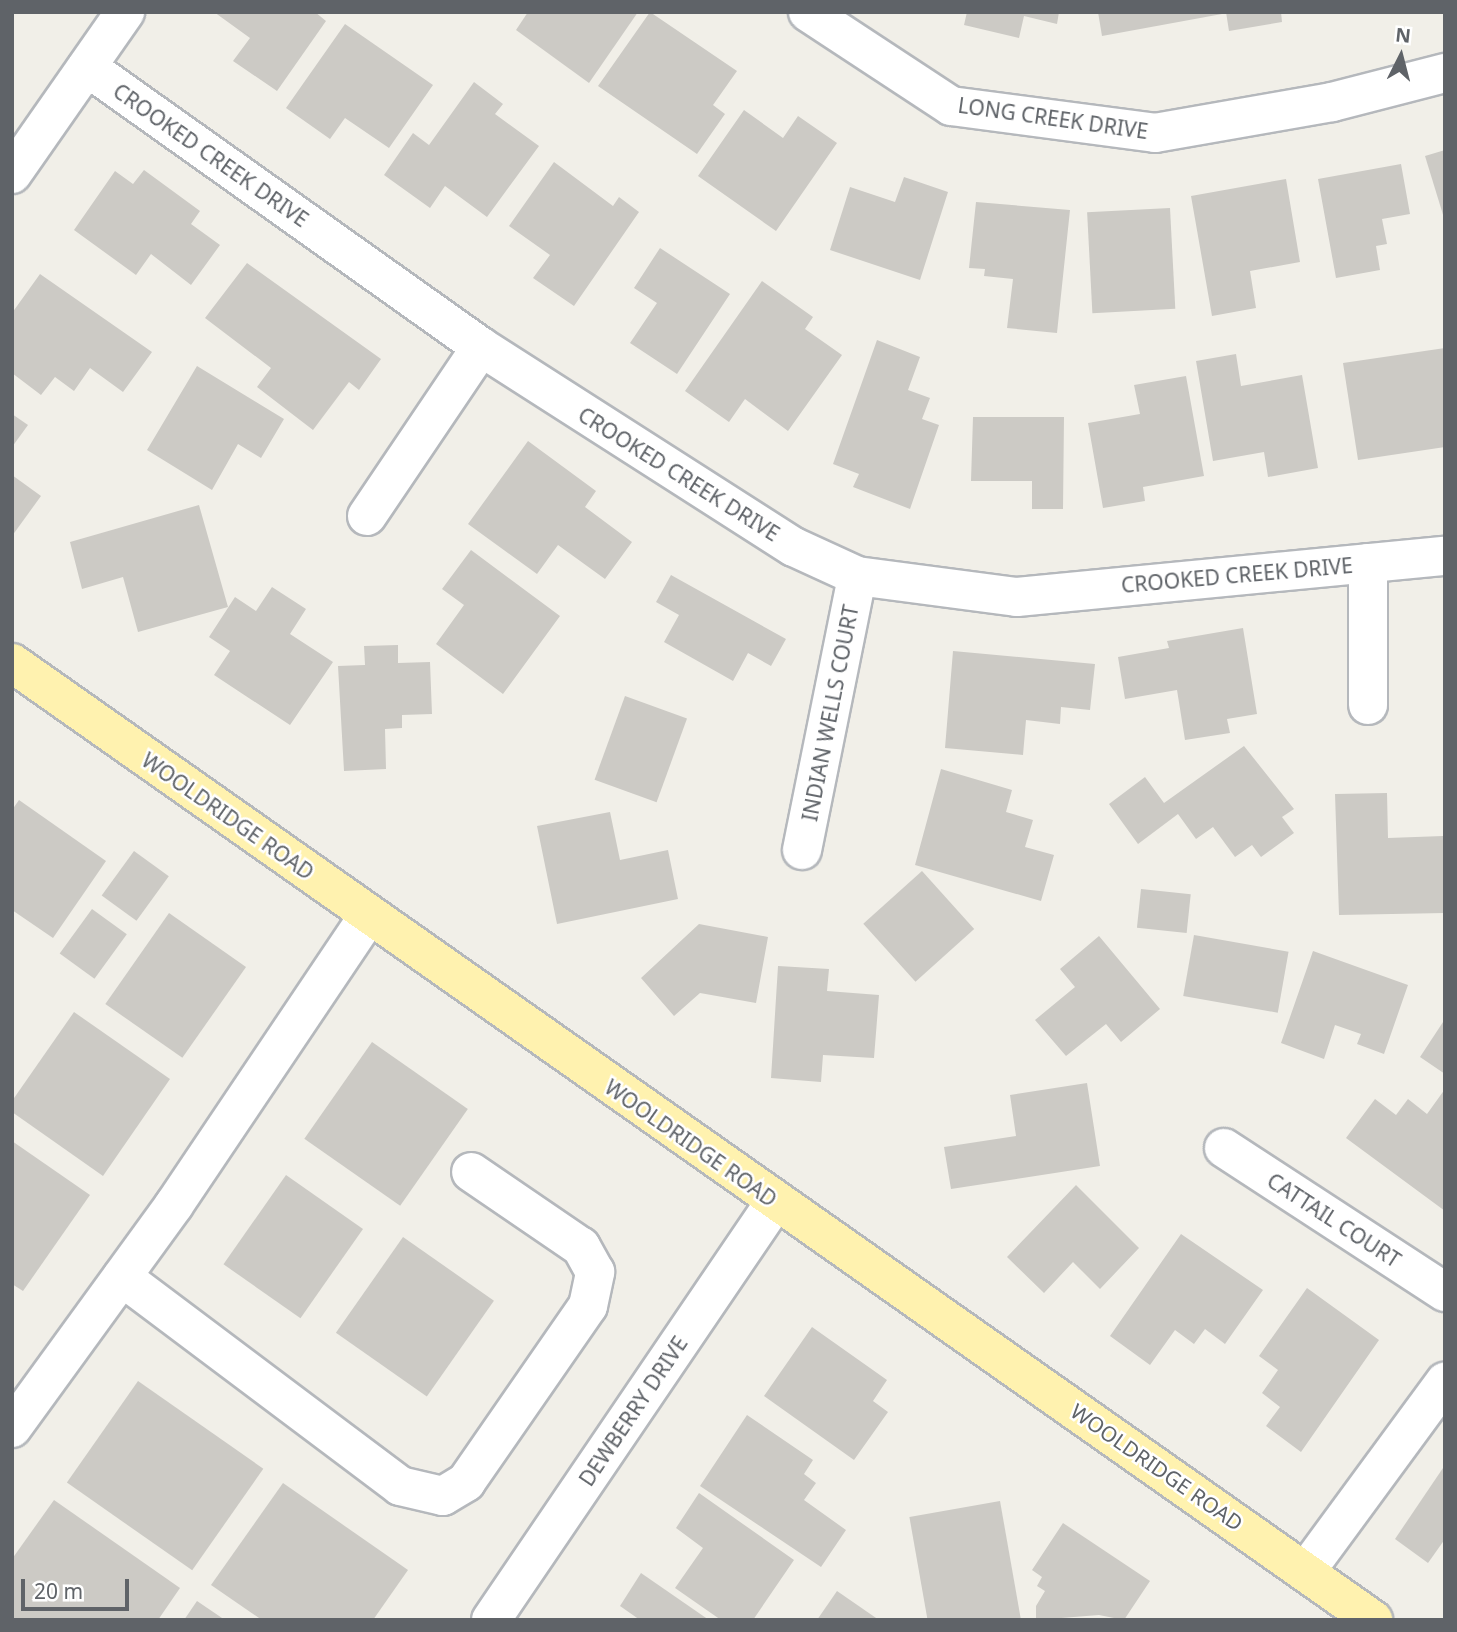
<!DOCTYPE html>
<html>
<head>
<meta charset="utf-8">
<style>
  body { margin:0 }
  #map { position:relative; width:1457px; height:1632px; overflow:hidden; background:#f1efe8; font-family:"Noto Sans",sans-serif }
  div>[style] { position:absolute }
  .building>* { inset:0; background:#cccac5; transform-origin:0 0 }
  .roads { filter:drop-shadow(2px 0 #b5b8bc) drop-shadow(-2px 0 #b5b8bc) drop-shadow(0 2px #b5b8bc) drop-shadow(0 -2px #b5b8bc) }
  .minor>* { height:38px; margin:-19px; padding:0 19px; transform-origin:19px; border-radius:19px; background:#fff }
  .major>* { height:38px; margin:-19px; padding:0 19px; transform-origin:19px; border-radius:19px; background:#fff2af }
  span { translate:-50% -50%; white-space:nowrap; text-align:center; line-height:1.15; -webkit-text-stroke:5px #fff; paint-order:stroke }
  .street-label { font-size:21px; color:#5f6368 }
  .frame { position:absolute; inset:0; border:14px solid #5f6368; pointer-events:none }
  .north { position:absolute; left:1366px; top:21px; width:70px; height:70px; -webkit-text-stroke:5px #fff; paint-order:stroke; rotate:6deg; font-size:19px; font-weight:700; line-height:28px; text-align:center; color:#5f6368 }
  .north::after { content:''; display:block; margin:auto; width:24px; height:32px; background:#5f6368; clip-path:polygon(50% 0,100% 100%,50% 72%,0 100%) }
  .scale { position:absolute; left:21px; top:1579px; width:108px; height:32px; box-sizing:border-box; border:4px solid #5f6368; border-top:0; padding-left:9px; font-size:21px; line-height:24px; white-space:nowrap; color:#5f6368; -webkit-text-stroke:5px #fff; paint-order:stroke }
</style>
</head>
<body>
<div id="map">
  <div class="building">
    <i style="clip-path:polygon(214px 12px,315px 12px,326px 21px,277px 91px,233px 61px,250px 38px)"></i>
    <i style="clip-path:polygon(528px 12px,638px 12px,589px 83px,516px 30px)"></i>
    <i style="clip-path:polygon(650px 12px,737px 71px,713px 105px,725px 114px,697px 154px,598px 86px)"></i>
    <i style="clip-path:polygon(967px 12px,1059px 12px,1057px 24px,1024px 16px,1019px 38px,964px 25px)"></i>
    <i style="clip-path:polygon(1098px 12px,1222px 12px,1222px 14px,1102px 36px)"></i>
    <i style="clip-path:polygon(1226px 12px,1281px 12px,1282px 22px,1229px 31px)"></i>
    <i style="clip-path:polygon(345px 24px,433px 85px,389px 148px,345px 118px,330px 139px,286px 108px)"></i>
    <i style="clip-path:polygon(474px 82px,503px 104px,495px 114px,539px 146px,487px 217px,445px 186px,430px 208px,384px 175px,413px 133px,429px 145px)"></i>
    <i style="clip-path:polygon(744px 110px,783px 138px,798px 116px,837px 143px,776px 231px,698px 176px)"></i>
    <i style="clip-path:polygon(1445px 150px,1445px 218px,1444px 218px,1425px 156px)"></i>
    <i style="clip-path:polygon(554px 162px,613px 206px,619px 197px,639px 212px,574px 306px,533px 278px,550px 255px,509px 226px)"></i>
    <i style="clip-path:polygon(1401px 164px,1410px 214px,1382px 219px,1387px 244px,1376px 246px,1380px 270px,1336px 278px,1318px 179px)"></i>
    <i style="clip-path:polygon(144px 170px,200px 211px,191px 224px,220px 245px,191px 285px,151px 254px,136px 275px,74px 230px,115px 171px,133px 184px)"></i>
    <i style="clip-path:polygon(904px 177px,948px 192px,920px 280px,830px 250px,850px 187px,895px 202px)"></i>
    <i style="clip-path:polygon(1286px 179px,1300px 262px,1250px 271px,1256px 308px,1212px 316px,1191px 196px)"></i>
    <i style="clip-path:polygon(976px 202px,1070px 210px,1057px 333px,1007px 328px,1013px 279px,984px 276px,985px 269px,969px 268px)"></i>
    <i style="left:1170px;top:208px;width:101px;height:83px;rotate:87deg"></i>
    <i style="clip-path:polygon(660px 248px,730px 294px,677px 374px,630px 343px,657px 303px,634px 288px)"></i>
    <i style="clip-path:polygon(247px 263px,381px 359px,359px 390px,349px 382px,313px 430px,257px 387px,271px 368px,205px 318px)"></i>
    <i style="clip-path:polygon(40px 274px,152px 352px,123px 392px,90px 368px,74px 391px,55px 377px,41px 395px,12px 373px,12px 313px)"></i>
    <i style="clip-path:polygon(762px 281px,813px 317px,805px 329px,842px 355px,788px 431px,745px 399px,729px 422px,685px 391px)"></i>
    <i style="clip-path:polygon(877px 340px,920px 357px,908px 390px,930px 398px,922px 419px,939px 425px,910px 509px,853px 487px,859px 474px,833px 464px)"></i>
    <i style="clip-path:polygon(1445px 348px,1445px 447px,1358px 460px,1343px 363px)"></i>
    <i style="clip-path:polygon(1236px 354px,1241px 386px,1302px 375px,1318px 468px,1268px 477px,1264px 452px,1213px 461px,1196px 361px)"></i>
    <i style="clip-path:polygon(197px 366px,284px 419px,261px 458px,238px 444px,212px 490px,147px 450px)"></i>
    <i style="clip-path:polygon(1186px 376px,1204px 476px,1143px 487px,1145px 501px,1103px 508px,1088px 423px,1140px 414px,1134px 385px)"></i>
    <i style="clip-path:polygon(12px 414px,28px 425px,12px 447px)"></i>
    <i style="clip-path:polygon(973px 417px,1064px 417px,1063px 509px,1032px 509px,1032px 481px,971px 481px)"></i>
    <i style="clip-path:polygon(528px 441px,596px 491px,585px 507px,632px 542px,605px 579px,558px 545px,537px 574px,468px 524px)"></i>
    <i style="clip-path:polygon(12px 475px,41px 496px,12px 536px)"></i>
    <i style="clip-path:polygon(199px 505px,228px 607px,138px 632px,123px 577px,82px 589px,70px 542px)"></i>
    <i style="clip-path:polygon(471px 550px,560px 616px,503px 694px,436px 644px,464px 605px,442px 589px)"></i>
    <i style="clip-path:polygon(671px 575px,786px 639px,771px 666px,748px 653px,733px 681px,664px 642px,679px 615px,656px 602px)"></i>
    <i style="clip-path:polygon(272px 587px,306px 609px,290px 634px,333px 662px,290px 725px,214px 675px,230px 651px,209px 637px,235px 597px,256px 611px)"></i>
    <i style="clip-path:polygon(1243px 628px,1257px 714px,1227px 719px,1230px 733px,1185px 740px,1177px 690px,1125px 699px,1118px 657px,1169px 648px,1167px 641px)"></i>
    <i style="clip-path:polygon(398px 645px,398px 663px,430px 662px,432px 714px,402px 715px,402px 728px,385px 729px,386px 769px,344px 771px,338px 666px,365px 665px,364px 646px)"></i>
    <i style="clip-path:polygon(953px 651px,1095px 664px,1090px 710px,1061px 707px,1060px 724px,1026px 720px,1023px 755px,945px 748px)"></i>
    <i style="left:625px;top:696px;width:66px;height:89px;rotate:20deg"></i>
    <i style="clip-path:polygon(1244px 746px,1294px 809px,1282px 817px,1294px 833px,1261px 857px,1252px 845px,1235px 857px,1213px 827px,1196px 839px,1178px 814px,1138px 844px,1109px 804px,1145px 777px,1164px 803px)"></i>
    <i style="clip-path:polygon(941px 769px,1012px 790px,1006px 812px,1033px 820px,1025px 847px,1054px 855px,1041px 901px,915px 865px)"></i>
    <i style="clip-path:polygon(1387px 793px,1388px 838px,1443px 836px,1445px 913px,1339px 915px,1335px 794px)"></i>
    <i style="clip-path:polygon(19px 800px,106px 861px,53px 938px,12px 910px,12px 810px)"></i>
    <i style="clip-path:polygon(610px 812px,620px 860px,668px 850px,678px 899px,557px 924px,537px 826px)"></i>
    <i style="left:134px;top:851px;width:43px;height:55px;rotate:36deg"></i>
    <i style="left:922px;top:871px;width:78px;height:79px;rotate:48deg"></i>
    <i style="left:1141px;top:889px;width:50px;height:39px;rotate:6deg"></i>
    <i style="left:92px;top:909px;width:43px;height:55px;rotate:36deg"></i>
    <i style="left:169px;top:913px;width:94px;height:111px;rotate:35deg"></i>
    <i style="clip-path:polygon(699px 924px,768px 937px,756px 1003px,700px 993px,674px 1016px,641px 978px)"></i>
    <i style="left:1194px;top:935px;width:96px;height:62px;rotate:10deg"></i>
    <i style="clip-path:polygon(1099px 936px,1160px 1009px,1121px 1042px,1106px 1024px,1066px 1056px,1035px 1020px,1075px 987px,1060px 969px)"></i>
    <i style="clip-path:polygon(1313px 951px,1408px 985px,1384px 1054px,1357px 1044px,1361px 1034px,1335px 1025px,1324px 1059px,1281px 1043px)"></i>
    <i style="clip-path:polygon(778px 966px,829px 969px,827px 991px,879px 995px,874px 1058px,823px 1055px,821px 1082px,771px 1078px)"></i>
    <i style="clip-path:polygon(74px 1012px,170px 1079px,103px 1176px,12px 1112px,12px 1101px)"></i>
    <i style="clip-path:polygon(1445px 1019px,1445px 1074px,1420px 1057px)"></i>
    <i style="left:372px;top:1042px;width:117px;height:118px;rotate:35deg"></i>
    <i style="clip-path:polygon(1087px 1083px,1100px 1166px,951px 1189px,944px 1147px,1016px 1136px,1010px 1095px)"></i>
    <i style="clip-path:polygon(1445px 1089px,1445px 1211px,1346px 1138px,1375px 1099px,1396px 1115px,1408px 1099px,1427px 1114px)"></i>
    <i style="clip-path:polygon(12px 1141px,90px 1195px,23px 1291px,12px 1284px)"></i>
    <i style="left:286px;top:1175px;width:94px;height:109px;rotate:35deg"></i>
    <i style="clip-path:polygon(1076px 1185px,1139px 1248px,1100px 1289px,1073px 1262px,1044px 1293px,1007px 1257px)"></i>
    <i style="clip-path:polygon(1181px 1234px,1263px 1290px,1225px 1344px,1205px 1329px,1194px 1344px,1175px 1330px,1150px 1365px,1110px 1336px)"></i>
    <i style="left:403px;top:1237px;width:111px;height:117px;rotate:35deg"></i>
    <i style="clip-path:polygon(1307px 1288px,1379px 1340px,1301px 1452px,1266px 1426px,1280px 1407px,1262px 1393px,1278px 1370px,1259px 1356px)"></i>
    <i style="clip-path:polygon(812px 1327px,887px 1380px,873px 1401px,888px 1412px,854px 1460px,764px 1396px)"></i>
    <i style="left:138px;top:1381px;width:153px;height:124px;rotate:35deg"></i>
    <i style="clip-path:polygon(747px 1415px,813px 1460px,804px 1474px,816px 1483px,804px 1500px,846px 1530px,821px 1567px,700px 1486px)"></i>
    <i style="clip-path:polygon(1445px 1465px,1445px 1539px,1428px 1563px,1395px 1539px)"></i>
    <i style="clip-path:polygon(283px 1483px,408px 1570px,373px 1620px,262px 1620px,211px 1585px)"></i>
    <i style="clip-path:polygon(699px 1493px,794px 1560px,753px 1620px,721px 1620px,675px 1588px,703px 1548px,676px 1528px)"></i>
    <i style="clip-path:polygon(54px 1500px,180px 1588px,158px 1620px,12px 1620px,12px 1559px)"></i>
    <i style="left:1000px;top:1501px;width:119px;height:92px;rotate:80deg"></i>
    <i style="clip-path:polygon(1063px 1523px,1150px 1581px,1124px 1620px,1099px 1615px,1036px 1620px,1036px 1606px,1045px 1591px,1037px 1586px,1042px 1577px,1032px 1570px)"></i>
    <i style="clip-path:polygon(641px 1573px,709px 1620px,640px 1620px,620px 1606px)"></i>
    <i style="clip-path:polygon(837px 1591px,879px 1620px,817px 1620px)"></i>
    <i style="clip-path:polygon(197px 1601px,225px 1620px,184px 1620px)"></i>
  </div>
  <div class="roads">
    <div class="minor">
      <i style="left:808px;top:12px;width:171px;rotate:33.3deg"></i>
      <i style="left:951px;top:106px;width:206px;rotate:7.5deg"></i>
      <i style="left:1155px;top:133px;width:180px;rotate:-9.9deg"></i>
      <i style="left:1332px;top:102px;width:117px;rotate:-14.4deg"></i>
      <i style="left:87px;top:67px;width:483px;rotate:35.4deg"></i>
      <i style="left:481px;top:347px;width:371px;rotate:32.6deg"></i>
      <i style="left:794px;top:547px;width:69px;rotate:24.7deg"></i>
      <i style="left:857px;top:576px;width:161px;rotate:7.5deg"></i>
      <i style="left:1017px;top:597px;width:430px;rotate:-5.5deg"></i>
      <i style="left:12px;top:174px;width:198px;rotate:-55.1deg"></i>
      <i style="left:367px;top:516px;width:204px;rotate:-56deg"></i>
      <i style="left:1368px;top:563px;width:142px;rotate:90deg"></i>
      <i style="left:802px;top:850px;width:279px;rotate:-78.6deg"></i>
      <i style="left:1224px;top:1148px;width:264px;rotate:33.1deg"></i>
      <i style="left:122px;top:1277px;width:348px;rotate:36.9deg"></i>
      <i style="left:400px;top:1486px;width:44px;rotate:13.1deg"></i>
      <i style="left:443px;top:1496px;width:27px;rotate:-31deg"></i>
      <i style="left:466px;top:1482px;width:214px;rotate:-55.3deg"></i>
      <i style="left:588px;top:1306px;width:35px;rotate:-78deg"></i>
      <i style="left:595px;top:1272px;width:29px;rotate:-119deg"></i>
      <i style="left:581px;top:1247px;width:133px;rotate:-145.7deg"></i>
      <i style="left:12px;top:1428px;width:276px;rotate:-54deg"></i>
      <i style="left:174px;top:1205px;width:349px;rotate:-56.1deg"></i>
      <i style="left:1306px;top:1571px;width:235px;rotate:-53.7deg"></i>
      <i style="left:491px;top:1620px;width:505px;rotate:-55.81deg"></i>
    </div>
    <div class="major">
      <i style="left:12px;top:663px;width:1664px;rotate:35.11deg"></i>
    </div>
  </div>
  <div class="street-label">
    <span style="left:1053px;top:118px;rotate:8deg">LONG CREEK DRIVE</span>
    <span style="left:211px;top:155px;rotate:35deg">CROOKED CREEK DRIVE</span>
    <span style="left:679px;top:474px;rotate:32deg">CROOKED CREEK DRIVE</span>
    <span style="left:1237px;top:575px;rotate:-5deg">CROOKED CREEK DRIVE</span>
    <span style="left:830px;top:713px;rotate:-79deg">INDIAN WELLS COURT</span>
    <span style="left:228px;top:816px;rotate:35deg">WOOLDRIDGE ROAD</span>
    <span style="left:691px;top:1143px;rotate:35deg">WOOLDRIDGE ROAD</span>
    <span style="left:1334px;top:1220px;rotate:33deg">CATTAIL COURT</span>
    <span style="left:633px;top:1411px;rotate:-56deg">DEWBERRY DRIVE</span>
    <span style="left:1157px;top:1467px;rotate:35deg">WOOLDRIDGE ROAD</span>
  </div>
  <div class="frame"></div>
  <div class="north">N</div>
  <div class="scale">20 m</div>
</div>
</body>
</html>
